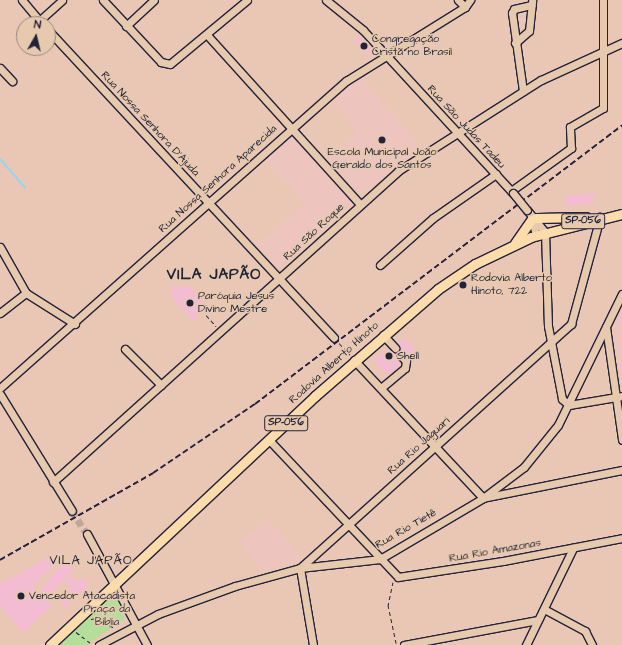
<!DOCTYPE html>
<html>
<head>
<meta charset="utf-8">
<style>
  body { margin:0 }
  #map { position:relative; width:622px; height:645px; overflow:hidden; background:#eac7b5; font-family:"Architects Daughter",sans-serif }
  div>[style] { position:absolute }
  .built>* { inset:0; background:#edc4be }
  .green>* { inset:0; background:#b6de9b }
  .stream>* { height:2px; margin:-1px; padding:0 1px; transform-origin:1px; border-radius:1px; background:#92d5f4 }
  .building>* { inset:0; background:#f4bcd2; transform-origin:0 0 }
  .minor-tunnel>* { height:7px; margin-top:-3.5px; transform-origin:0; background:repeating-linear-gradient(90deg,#c2a69d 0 7px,transparent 0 10.5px) }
  .path>* { height:1px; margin-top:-0.5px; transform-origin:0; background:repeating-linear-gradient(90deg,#22223b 0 4px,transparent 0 7px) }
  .roads { filter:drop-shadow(1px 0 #22223b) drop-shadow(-1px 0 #22223b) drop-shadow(0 1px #22223b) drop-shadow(0 -1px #22223b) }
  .minor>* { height:7px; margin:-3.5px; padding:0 3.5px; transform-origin:3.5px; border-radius:3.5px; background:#e7caae }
  .major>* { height:9px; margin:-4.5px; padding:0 4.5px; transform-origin:4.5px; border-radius:4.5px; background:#fddcac }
  .rail>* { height:2px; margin-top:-1px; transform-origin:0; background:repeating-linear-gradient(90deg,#22223b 0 6px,transparent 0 9px) }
  .bridges { filter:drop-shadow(1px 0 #22223b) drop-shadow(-1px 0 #22223b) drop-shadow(0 1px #22223b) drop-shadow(0 -1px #22223b) }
  .minor-bridge>* { height:7px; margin:-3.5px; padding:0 3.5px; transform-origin:3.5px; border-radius:3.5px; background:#e7caae }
  .dots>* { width:11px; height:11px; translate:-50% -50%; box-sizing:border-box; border:2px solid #e7caae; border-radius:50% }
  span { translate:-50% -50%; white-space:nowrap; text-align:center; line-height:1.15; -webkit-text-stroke:3px #e7caae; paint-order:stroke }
  .shield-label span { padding:1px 3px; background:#e7caae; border:1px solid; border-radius:3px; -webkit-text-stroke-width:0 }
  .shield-label { font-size:10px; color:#22223b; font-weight:700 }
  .poi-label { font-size:11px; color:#22223b }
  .left { translate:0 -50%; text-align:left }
  .street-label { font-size:11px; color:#22223b }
  .park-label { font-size:11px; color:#383e49 }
  .quarter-label { font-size:13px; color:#22223b; letter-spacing:1px }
  .district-label { font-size:15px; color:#22223b; font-weight:700; letter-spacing:1px }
  .north { position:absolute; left:16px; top:16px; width:40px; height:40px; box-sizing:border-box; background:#e7caae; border:1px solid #988780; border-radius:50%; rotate:8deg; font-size:11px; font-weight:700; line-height:16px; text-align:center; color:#22223b }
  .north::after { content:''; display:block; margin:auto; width:14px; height:18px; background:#22223b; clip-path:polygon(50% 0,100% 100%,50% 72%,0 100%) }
</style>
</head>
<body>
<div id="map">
  <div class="built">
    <i style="clip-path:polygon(359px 74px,421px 148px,361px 194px,328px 160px,357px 132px,330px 98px)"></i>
    <i style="clip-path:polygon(292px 137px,353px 201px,278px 267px,258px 246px,306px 203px,264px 158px)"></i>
    <i style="clip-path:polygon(622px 302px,622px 386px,613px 324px)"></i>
    <i style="clip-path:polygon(267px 519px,302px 559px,262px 571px,240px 542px)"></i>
  </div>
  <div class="green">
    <i style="clip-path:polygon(114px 592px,125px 619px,86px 645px,60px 645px)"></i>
  </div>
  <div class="stream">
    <i style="left:0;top:159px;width:38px;rotate:49deg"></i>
  </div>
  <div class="building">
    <i style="clip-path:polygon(359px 36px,374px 52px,367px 55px,354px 41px)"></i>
    <i style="left:593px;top:193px;width:10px;height:28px;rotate:84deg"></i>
    <i style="clip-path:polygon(189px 286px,208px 309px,196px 313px,195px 322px,171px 297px,172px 287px)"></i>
    <i style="clip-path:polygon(405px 338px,417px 353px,410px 358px,403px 352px,397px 358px,402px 362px,387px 375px,374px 361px,387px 349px,392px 351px)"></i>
    <i style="clip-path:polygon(59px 551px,62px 555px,33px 586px,52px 606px,23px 632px,0 606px,0 584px)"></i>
    <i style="clip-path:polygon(62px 563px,74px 569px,48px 595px,41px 589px)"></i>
    <i style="clip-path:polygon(70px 575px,78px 582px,83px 578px,89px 585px,65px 607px,59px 600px,71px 587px,65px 581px)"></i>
  </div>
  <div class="minor-tunnel">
    <i style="left:72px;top:511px;width:27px;rotate:57deg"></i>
  </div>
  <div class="path">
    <i style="left:206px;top:315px;width:15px;rotate:48deg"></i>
    <i style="left:339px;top:343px;width:16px;rotate:47deg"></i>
    <i style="left:393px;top:582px;width:24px;rotate:102deg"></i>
    <i style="left:388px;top:605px;width:39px;rotate:78deg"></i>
    <i style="left:91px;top:619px;width:6px;rotate:-9deg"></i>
    <i style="left:97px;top:618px;width:20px;rotate:30deg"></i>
    <i style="left:76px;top:632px;width:20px;rotate:37deg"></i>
  </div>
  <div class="roads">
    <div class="minor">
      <i style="left:22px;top:0;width:31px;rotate:50deg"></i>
      <i style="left:103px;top:0;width:85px;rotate:46.9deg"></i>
      <i style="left:161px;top:62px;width:9px;rotate:13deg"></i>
      <i style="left:170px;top:64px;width:100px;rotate:-39.7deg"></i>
      <i style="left:326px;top:0;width:48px;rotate:39deg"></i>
      <i style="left:363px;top:30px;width:222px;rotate:47.4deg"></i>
      <i style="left:458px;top:0;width:10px;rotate:45deg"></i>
      <i style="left:39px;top:21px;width:31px;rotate:-42deg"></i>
      <i style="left:126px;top:26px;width:38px;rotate:-43deg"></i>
      <i style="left:48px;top:30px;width:420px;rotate:47.1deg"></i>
      <i style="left:208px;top:36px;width:227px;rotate:47.9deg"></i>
      <i style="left:515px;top:43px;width:18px;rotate:-41deg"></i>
      <i style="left:529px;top:31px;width:31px;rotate:-84deg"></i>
      <i style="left:0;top:68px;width:18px;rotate:47deg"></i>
      <i style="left:523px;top:91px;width:79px;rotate:-98deg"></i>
      <i style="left:512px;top:13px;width:4px;rotate:-63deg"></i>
      <i style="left:514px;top:9px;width:18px;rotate:-13deg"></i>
      <i style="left:511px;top:191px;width:74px;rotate:-35.6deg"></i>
      <i style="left:571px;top:148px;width:21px;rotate:-93deg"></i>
      <i style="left:570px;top:127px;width:38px;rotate:-30deg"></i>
      <i style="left:603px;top:108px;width:108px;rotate:-90deg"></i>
      <i style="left:527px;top:210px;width:28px;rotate:51deg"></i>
      <i style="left:545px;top:232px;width:94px;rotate:88.2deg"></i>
      <i style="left:548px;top:326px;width:74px;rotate:79.1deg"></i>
      <i style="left:562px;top:399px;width:9px;rotate:41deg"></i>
      <i style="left:569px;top:405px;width:54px;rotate:-9.6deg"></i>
      <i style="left:531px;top:216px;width:20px;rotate:75deg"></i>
      <i style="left:0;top:247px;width:53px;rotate:60.5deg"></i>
      <i style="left:26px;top:293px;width:58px;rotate:32.3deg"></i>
      <i style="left:380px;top:265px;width:71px;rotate:-41.6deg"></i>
      <i style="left:433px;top:218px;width:77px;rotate:-34.9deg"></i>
      <i style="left:0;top:313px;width:33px;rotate:-38deg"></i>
      <i style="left:606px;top:327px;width:114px;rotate:81.9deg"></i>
      <i style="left:383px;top:335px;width:18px;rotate:47deg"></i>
      <i style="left:125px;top:349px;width:51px;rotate:45deg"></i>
      <i style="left:354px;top:360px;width:189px;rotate:46.9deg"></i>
      <i style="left:483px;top:498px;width:142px;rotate:-11.4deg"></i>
      <i style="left:0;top:388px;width:463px;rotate:-41.6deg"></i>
      <i style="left:346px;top:81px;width:140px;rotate:-31.9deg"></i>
      <i style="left:465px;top:7px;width:9px;rotate:-54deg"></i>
      <i style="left:381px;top:388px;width:31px;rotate:-40deg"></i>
      <i style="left:405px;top:368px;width:7px;rotate:-82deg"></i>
      <i style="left:406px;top:361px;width:8px;rotate:-135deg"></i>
      <i style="left:0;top:394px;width:137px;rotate:58.4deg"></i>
      <i style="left:269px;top:440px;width:188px;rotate:46.7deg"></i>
      <i style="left:398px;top:577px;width:106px;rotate:-8.7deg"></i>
      <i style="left:503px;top:561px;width:121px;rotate:-10.9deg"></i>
      <i style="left:53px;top:482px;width:464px;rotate:-42deg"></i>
      <i style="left:398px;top:171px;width:169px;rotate:-32.5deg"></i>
      <i style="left:541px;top:80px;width:89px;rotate:-24.6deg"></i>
      <i style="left:87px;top:534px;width:126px;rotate:61.6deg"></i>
      <i style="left:300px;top:568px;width:365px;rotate:-42deg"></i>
      <i style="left:571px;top:324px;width:111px;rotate:-74.8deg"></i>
      <i style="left:300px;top:568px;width:78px;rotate:80.4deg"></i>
      <i style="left:544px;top:609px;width:47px;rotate:28.2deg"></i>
      <i style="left:585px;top:631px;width:16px;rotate:63deg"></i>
      <i style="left:99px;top:645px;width:67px;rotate:-27.7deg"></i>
      <i style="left:158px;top:614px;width:82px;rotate:-20deg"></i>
      <i style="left:235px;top:586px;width:67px;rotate:-15.5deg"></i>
      <i style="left:300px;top:568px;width:81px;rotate:-6.4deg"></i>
      <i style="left:380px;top:559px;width:120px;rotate:-30.6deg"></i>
      <i style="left:483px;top:498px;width:51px;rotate:-37.1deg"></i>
      <i style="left:524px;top:467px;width:54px;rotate:-51deg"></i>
      <i style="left:558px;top:425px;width:146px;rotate:-64deg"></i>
      <i style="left:404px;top:645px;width:136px;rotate:-10.6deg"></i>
      <i style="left:526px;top:645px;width:108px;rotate:-64.1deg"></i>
    </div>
    <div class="major">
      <i style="left:536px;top:218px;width:50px;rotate:-1.1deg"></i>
      <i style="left:515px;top:243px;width:28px;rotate:-55deg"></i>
      <i style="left:50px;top:645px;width:364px;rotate:-43.2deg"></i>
      <i style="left:315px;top:396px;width:163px;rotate:-41deg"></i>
      <i style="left:438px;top:289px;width:45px;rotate:-34deg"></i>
      <i style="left:475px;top:264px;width:62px;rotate:-25.7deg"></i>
      <i style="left:531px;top:237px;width:94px;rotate:-14.2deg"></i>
    </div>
  </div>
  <div class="rail">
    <i style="left:0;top:560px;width:176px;rotate:-29.6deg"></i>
    <i style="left:153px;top:473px;width:123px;rotate:-34.1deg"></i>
    <i style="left:255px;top:404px;width:461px;rotate:-37.2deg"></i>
  </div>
  <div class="bridges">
    <div class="minor-bridge">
      <i style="left:513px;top:193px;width:22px;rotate:51deg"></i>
    </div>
  </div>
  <div class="dots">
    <i style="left:364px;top:46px;background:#22223b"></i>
    <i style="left:382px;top:140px;background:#22223b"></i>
    <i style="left:463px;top:285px;background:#22223b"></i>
    <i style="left:190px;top:303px;background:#22223b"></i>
    <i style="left:389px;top:356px;background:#22223b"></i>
    <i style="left:21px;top:596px;background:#22223b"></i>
  </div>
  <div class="shield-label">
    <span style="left:583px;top:221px">SP-056</span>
    <span style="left:286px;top:423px">SP-056</span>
  </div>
  <div class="poi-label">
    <span class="left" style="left:372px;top:46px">Congregação<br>Cristã no Brasil</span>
    <span style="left:382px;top:159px">Escola Municipal João<br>Geraldo dos Santos</span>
    <span class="left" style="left:471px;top:285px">Rodovia Alberto<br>Hinoto, 722</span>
    <span class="left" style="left:198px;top:303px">Paróquia Jesus<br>Divino Mestre</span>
    <span class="left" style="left:397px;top:356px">Shell</span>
    <span class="left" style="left:29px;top:596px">Vencedor Atacadista</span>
  </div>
  <div class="street-label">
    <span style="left:150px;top:124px;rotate:47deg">Rua Nossa Senhora D'Ajuda</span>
    <span style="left:466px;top:127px;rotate:47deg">Rua São Judas Tadeu</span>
    <span style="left:218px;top:179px;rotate:-42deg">Rua Nossa Senhora Aparecida</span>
    <span style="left:314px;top:232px;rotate:-43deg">Rua São Roque</span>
    <span style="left:334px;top:363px;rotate:-42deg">Rodovia Alberto Hinoto</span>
    <span style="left:419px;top:446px;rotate:-42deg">Rua Rio Jaguari</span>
    <span style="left:406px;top:529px;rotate:-30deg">Rua Rio Tietê</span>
    <span style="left:495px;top:551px;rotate:-10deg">Rua Rio Amazonas</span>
  </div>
  <div class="park-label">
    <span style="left:107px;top:616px">Praça da<br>Bíblia</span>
  </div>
  <div class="quarter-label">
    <span style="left:91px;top:560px">VILA JAPÃO</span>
  </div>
  <div class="district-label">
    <span style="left:214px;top:275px">VILA JAPÃO</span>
  </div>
  <div class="north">N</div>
</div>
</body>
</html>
